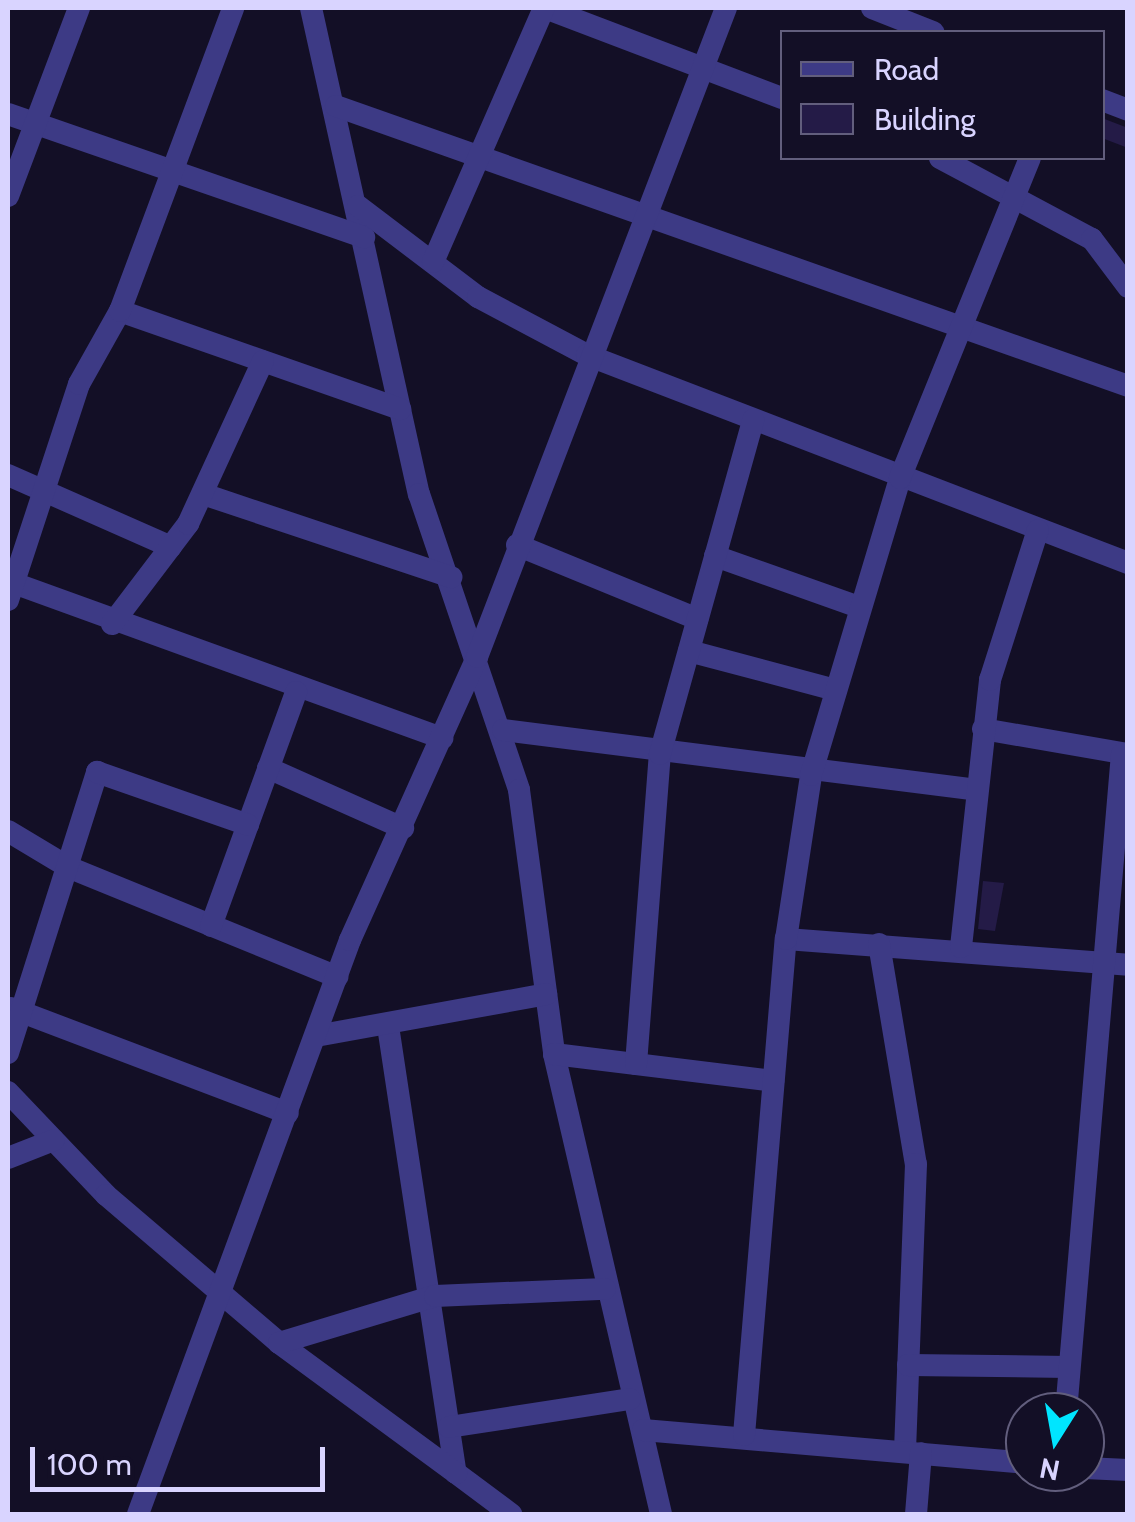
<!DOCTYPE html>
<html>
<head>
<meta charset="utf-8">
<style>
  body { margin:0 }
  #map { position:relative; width:1135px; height:1522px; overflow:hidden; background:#130f26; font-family:Cabin,sans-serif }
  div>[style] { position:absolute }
  .building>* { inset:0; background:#241b47 }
  .street>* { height:22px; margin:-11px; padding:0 11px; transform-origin:11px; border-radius:11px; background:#3d3a85 }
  span { translate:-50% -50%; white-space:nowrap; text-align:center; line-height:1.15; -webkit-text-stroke:10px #130f26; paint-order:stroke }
  .frame { position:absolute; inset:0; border:10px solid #d9d4ff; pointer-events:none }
  .legend { position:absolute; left:780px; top:30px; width:325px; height:130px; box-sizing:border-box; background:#130f26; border:2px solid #625e7d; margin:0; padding:12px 18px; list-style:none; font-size:30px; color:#d9d4ff }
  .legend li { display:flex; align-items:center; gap:20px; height:50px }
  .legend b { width:50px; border:2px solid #625e7d }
  .north { position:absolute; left:1005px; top:1392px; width:100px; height:100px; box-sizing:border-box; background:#130f26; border:2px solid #625e7d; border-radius:50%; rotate:191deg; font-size:28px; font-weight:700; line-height:40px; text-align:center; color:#d9d4ff }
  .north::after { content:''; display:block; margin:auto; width:35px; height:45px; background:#00e5ff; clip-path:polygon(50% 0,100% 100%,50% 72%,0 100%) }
  .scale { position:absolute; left:30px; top:1447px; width:295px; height:45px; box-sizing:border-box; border:5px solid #d9d4ff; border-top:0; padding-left:12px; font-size:30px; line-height:35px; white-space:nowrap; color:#d9d4ff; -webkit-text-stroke:8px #130f26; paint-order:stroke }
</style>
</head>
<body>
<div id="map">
  <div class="building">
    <i style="clip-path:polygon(1102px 118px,1128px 128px,1128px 148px,1102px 138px)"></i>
    <i style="clip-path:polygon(983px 881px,1004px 883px,995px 931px,978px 929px)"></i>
  </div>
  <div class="street">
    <i style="left:311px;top:8px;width:498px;rotate:77.5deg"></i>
    <i style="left:419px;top:494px;width:312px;rotate:71.3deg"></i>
    <i style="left:519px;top:790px;width:266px;rotate:82.4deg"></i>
    <i style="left:554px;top:1054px;width:472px;rotate:76.9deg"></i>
    <i style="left:545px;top:8px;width:254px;rotate:20.8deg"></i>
    <i style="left:872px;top:8px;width:66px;rotate:21.5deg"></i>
    <i style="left:1102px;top:100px;width:28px;rotate:21deg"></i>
    <i style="left:336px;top:106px;width:840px;rotate:19.47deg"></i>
    <i style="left:8px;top:114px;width:377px;rotate:19.1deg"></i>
    <i style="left:940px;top:158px;width:172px;rotate:28.1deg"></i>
    <i style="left:1092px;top:239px;width:60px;rotate:53.1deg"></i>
    <i style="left:8px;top:196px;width:201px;rotate:-69.3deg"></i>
    <i style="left:358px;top:206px;width:151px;rotate:37.2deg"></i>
    <i style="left:478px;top:297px;width:123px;rotate:28deg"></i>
    <i style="left:587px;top:355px;width:580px;rotate:21.03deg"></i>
    <i style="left:433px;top:262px;width:277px;rotate:-66.4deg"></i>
    <i style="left:120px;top:311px;width:297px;rotate:19.3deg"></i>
    <i style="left:8px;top:475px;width:178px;rotate:23.8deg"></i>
    <i style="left:203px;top:494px;width:262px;rotate:18.5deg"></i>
    <i style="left:517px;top:545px;width:195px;rotate:22.3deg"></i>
    <i style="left:715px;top:556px;width:153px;rotate:19.5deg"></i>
    <i style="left:8px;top:581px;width:462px;rotate:19.9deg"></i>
    <i style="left:8px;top:600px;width:227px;rotate:-71.8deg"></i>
    <i style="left:79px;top:384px;width:84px;rotate:-60.7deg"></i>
    <i style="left:120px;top:311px;width:323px;rotate:-69.5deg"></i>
    <i style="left:112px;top:624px;width:126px;rotate:-52.8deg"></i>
    <i style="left:188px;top:524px;width:179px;rotate:-65.3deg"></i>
    <i style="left:689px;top:651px;width:152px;rotate:14.9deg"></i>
    <i style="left:983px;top:729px;width:147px;rotate:9.8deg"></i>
    <i style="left:503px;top:730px;width:476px;rotate:7.2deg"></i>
    <i style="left:268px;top:768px;width:148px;rotate:24deg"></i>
    <i style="left:8px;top:831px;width:70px;rotate:31deg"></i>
    <i style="left:68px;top:867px;width:291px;rotate:22.2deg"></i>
    <i style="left:211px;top:926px;width:249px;rotate:-70deg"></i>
    <i style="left:786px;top:939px;width:343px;rotate:4.3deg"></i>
    <i style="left:879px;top:944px;width:223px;rotate:80.5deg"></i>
    <i style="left:916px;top:1164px;width:286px;rotate:92.2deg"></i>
    <i style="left:961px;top:947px;width:269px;rotate:-83.8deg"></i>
    <i style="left:990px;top:680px;width:157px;rotate:-72.3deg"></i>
    <i style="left:11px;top:1008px;width:296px;rotate:20.8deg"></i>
    <i style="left:388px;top:1026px;width:452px;rotate:81.4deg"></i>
    <i style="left:456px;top:1473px;width:69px;rotate:36.7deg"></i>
    <i style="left:316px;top:1036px;width:234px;rotate:-10.3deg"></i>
    <i style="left:8px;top:1053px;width:295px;rotate:-72.4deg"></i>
    <i style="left:97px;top:772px;width:160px;rotate:19.3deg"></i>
    <i style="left:554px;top:1054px;width:221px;rotate:7deg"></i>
    <i style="left:636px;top:1064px;width:311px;rotate:-85.6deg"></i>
    <i style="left:660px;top:754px;width:347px;rotate:-74.4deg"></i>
    <i style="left:8px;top:1092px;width:142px;rotate:46.4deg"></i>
    <i style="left:106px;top:1195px;width:228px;rotate:40.5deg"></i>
    <i style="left:279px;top:1343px;width:220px;rotate:36.3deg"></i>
    <i style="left:8px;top:1158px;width:49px;rotate:-21.4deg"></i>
    <i style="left:279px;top:1343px;width:163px;rotate:-16.8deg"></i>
    <i style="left:435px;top:1296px;width:170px;rotate:-2.4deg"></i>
    <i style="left:908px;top:1365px;width:161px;rotate:0.7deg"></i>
    <i style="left:1066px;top:1412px;width:660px;rotate:-85.14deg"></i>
    <i style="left:449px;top:1427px;width:183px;rotate:-8.8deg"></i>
    <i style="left:643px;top:1430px;width:383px;rotate:4.9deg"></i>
    <i style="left:744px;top:1435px;width:498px;rotate:-85.2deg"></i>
    <i style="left:786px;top:939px;width:166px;rotate:-81.3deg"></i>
    <i style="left:811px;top:775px;width:310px;rotate:-73.3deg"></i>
    <i style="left:900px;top:478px;width:345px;rotate:-67.9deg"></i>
    <i style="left:1085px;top:1468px;width:43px;rotate:2.7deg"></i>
    <i style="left:138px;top:1514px;width:612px;rotate:-69.73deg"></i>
    <i style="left:350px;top:940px;width:310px;rotate:-65.8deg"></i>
    <i style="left:477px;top:657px;width:695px;rotate:-69.01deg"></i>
    <i style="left:916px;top:1514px;width:61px;rotate:-85.3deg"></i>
  </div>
  <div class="frame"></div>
  <ul class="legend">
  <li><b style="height:12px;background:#3d3a85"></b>Road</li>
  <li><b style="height:28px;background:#241b47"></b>Building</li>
  </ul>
  <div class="north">N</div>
  <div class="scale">100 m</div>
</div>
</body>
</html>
